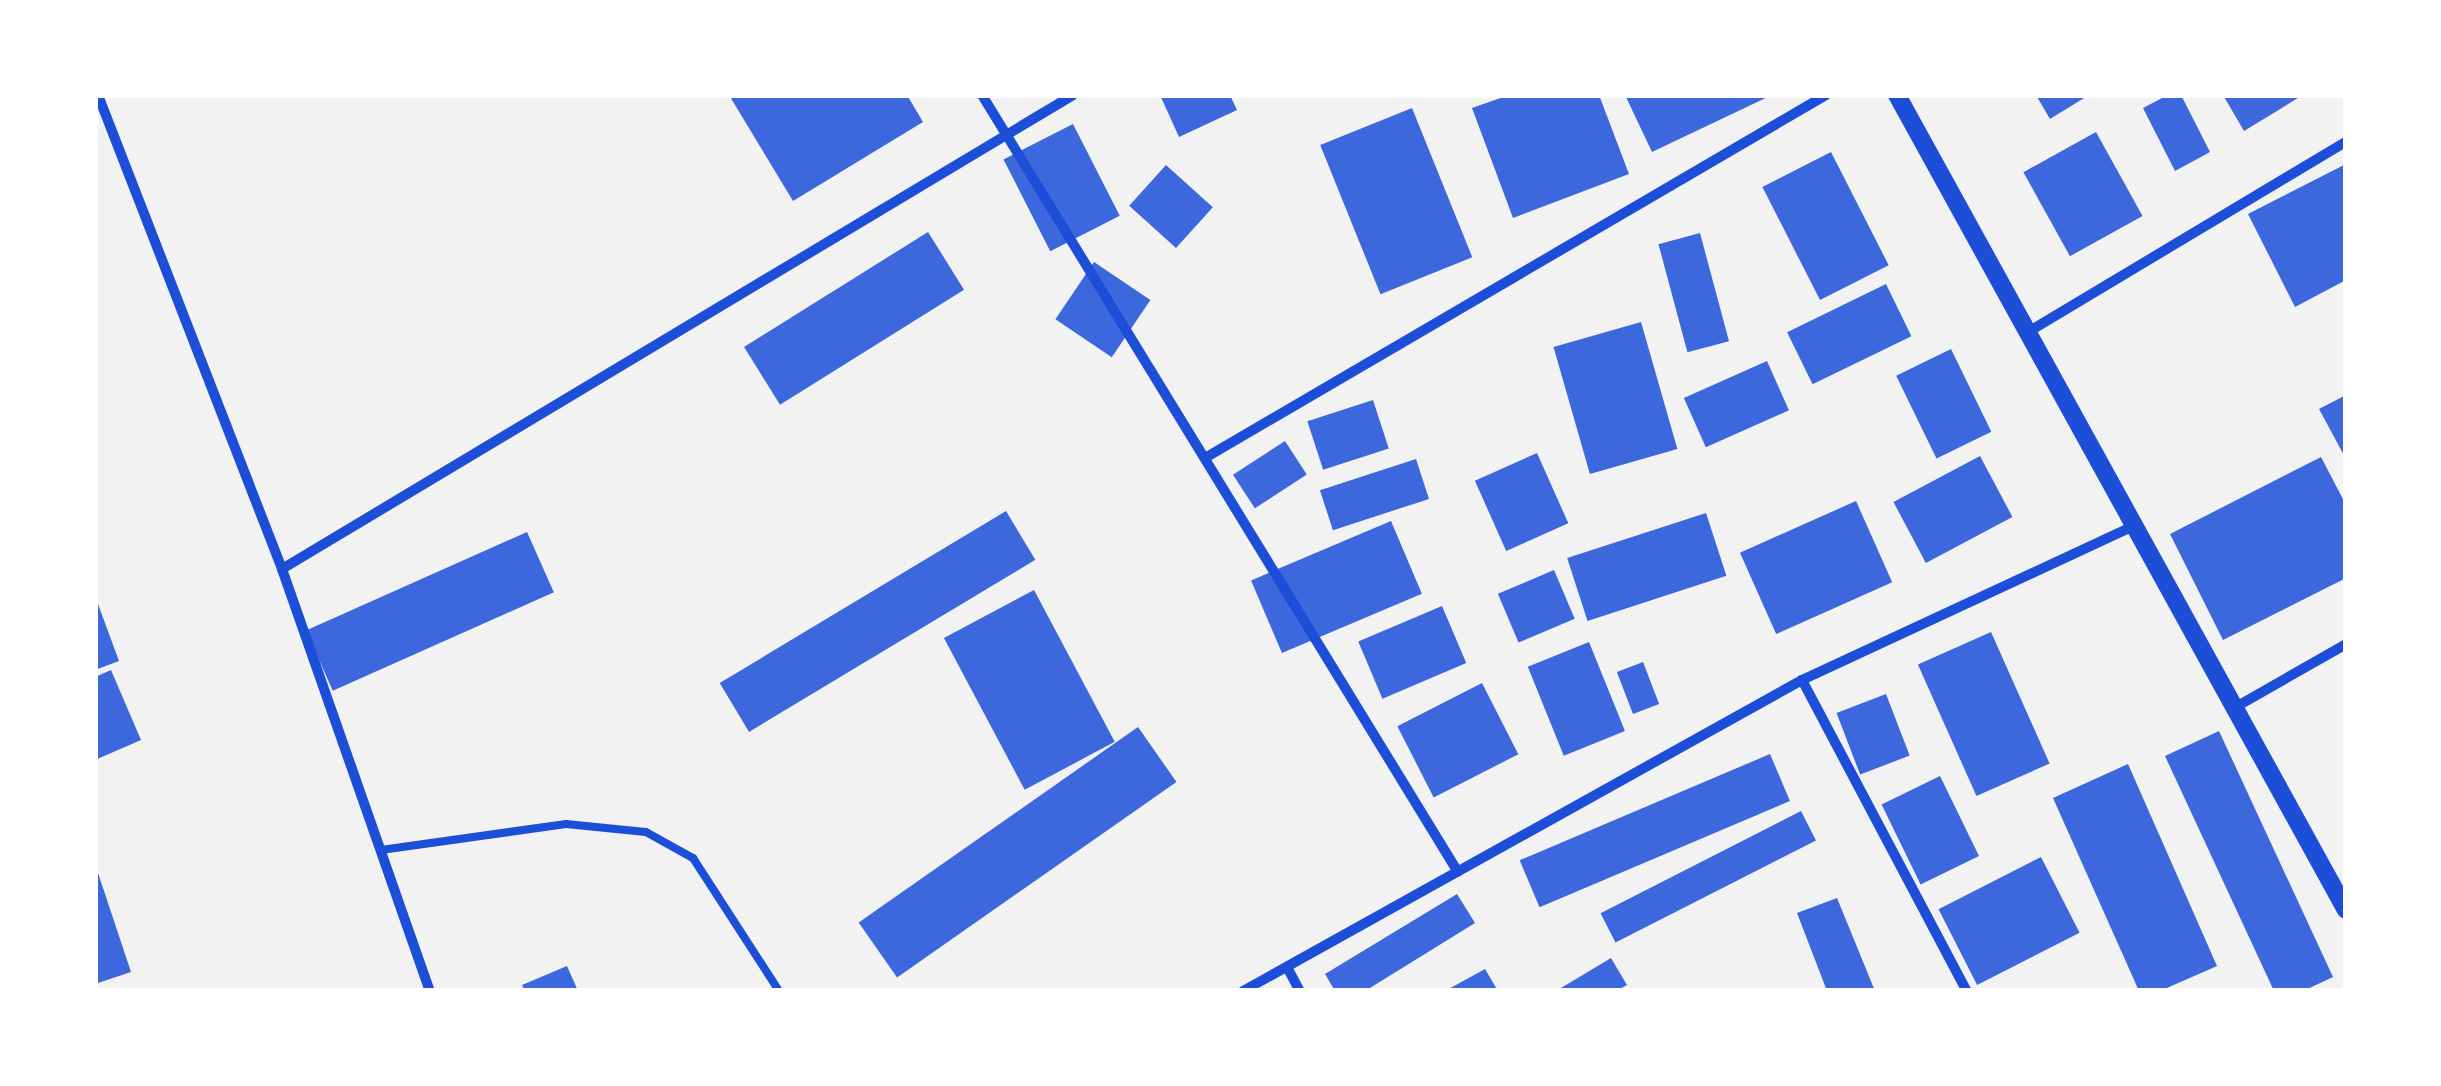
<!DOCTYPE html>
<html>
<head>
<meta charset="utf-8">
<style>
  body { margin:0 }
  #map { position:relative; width:2441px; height:1086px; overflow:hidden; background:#f2f2f2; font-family:Overpass,sans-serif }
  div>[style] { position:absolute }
  .building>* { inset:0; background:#3d67dc; transform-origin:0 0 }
  .service>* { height:8px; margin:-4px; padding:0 4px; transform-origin:4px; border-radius:4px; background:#1d4ed8 }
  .minor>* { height:10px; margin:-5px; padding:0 5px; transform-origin:5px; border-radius:5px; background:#1d4ed8 }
  .tertiary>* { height:18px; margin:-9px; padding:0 9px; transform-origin:9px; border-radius:9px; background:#1d4ed8 }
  span { translate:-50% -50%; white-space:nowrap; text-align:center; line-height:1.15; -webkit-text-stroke:8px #fff; paint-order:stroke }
  .frame { position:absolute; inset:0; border:98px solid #fff; pointer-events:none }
</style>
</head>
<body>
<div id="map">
  <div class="building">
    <i style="clip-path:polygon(729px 95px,907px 95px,923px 122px,793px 201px)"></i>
    <i style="clip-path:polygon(1160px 95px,1230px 95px,1237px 110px,1179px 137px)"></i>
    <i style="clip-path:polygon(1509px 95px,1599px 95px,1629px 174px,1513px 218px,1472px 108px)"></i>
    <i style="clip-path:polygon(1625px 95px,1772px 95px,1652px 152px)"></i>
    <i style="clip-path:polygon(2036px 95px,2089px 95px,2050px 119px)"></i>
    <i style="clip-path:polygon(2168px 95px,2181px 95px,2210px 152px,2175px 171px,2143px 108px)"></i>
    <i style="clip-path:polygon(2223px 95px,2303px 95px,2244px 131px)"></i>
    <i style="left:1412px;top:108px;width:161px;height:99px;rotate:68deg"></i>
    <i style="left:1073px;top:124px;width:103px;height:78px;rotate:63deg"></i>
    <i style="left:2096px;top:132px;width:96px;height:83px;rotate:61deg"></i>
    <i style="left:1831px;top:152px;width:127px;height:77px;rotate:63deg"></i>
    <i style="clip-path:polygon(2346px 164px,2346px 280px,2295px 307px,2248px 214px)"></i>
    <i style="left:1166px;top:165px;width:63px;height:55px;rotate:42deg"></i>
    <i style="left:928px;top:232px;width:68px;height:217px;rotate:58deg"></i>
    <i style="left:1700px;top:233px;width:112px;height:43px;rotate:75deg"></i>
    <i style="left:1094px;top:262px;width:68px;height:69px;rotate:34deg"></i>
    <i style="left:1886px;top:284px;width:58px;height:110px;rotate:64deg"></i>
    <i style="left:1641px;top:322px;width:132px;height:91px;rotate:74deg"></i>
    <i style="left:1951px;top:349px;width:92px;height:61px;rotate:64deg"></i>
    <i style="left:1767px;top:361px;width:54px;height:91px;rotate:66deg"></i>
    <i style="clip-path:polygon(2346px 395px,2346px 459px,2319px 409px)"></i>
    <i style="left:1373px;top:400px;width:51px;height:69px;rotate:72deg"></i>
    <i style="left:1285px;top:441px;width:40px;height:62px;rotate:57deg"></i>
    <i style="left:1537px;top:453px;width:77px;height:68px;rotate:66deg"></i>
    <i style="left:1980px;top:456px;width:69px;height:98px;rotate:62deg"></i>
    <i style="clip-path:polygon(2321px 457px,2346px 505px,2346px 578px,2223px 640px,2170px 534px)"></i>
    <i style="left:1416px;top:459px;width:42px;height:101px;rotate:72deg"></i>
    <i style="left:1856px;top:501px;width:89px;height:127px;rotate:66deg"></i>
    <i style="left:1006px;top:511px;width:57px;height:334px;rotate:59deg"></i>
    <i style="left:1706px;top:513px;width:66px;height:146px;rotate:72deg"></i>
    <i style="left:1391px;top:521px;width:79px;height:152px;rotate:67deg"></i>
    <i style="left:527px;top:532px;width:66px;height:242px;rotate:66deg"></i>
    <i style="left:1554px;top:570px;width:53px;height:61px;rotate:67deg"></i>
    <i style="left:1034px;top:590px;width:172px;height:102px;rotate:62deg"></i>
    <i style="clip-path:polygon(95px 596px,119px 661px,95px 670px)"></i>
    <i style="left:1442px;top:606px;width:62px;height:91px;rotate:67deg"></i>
    <i style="left:1991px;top:632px;width:144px;height:80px;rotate:66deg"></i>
    <i style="left:1589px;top:642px;width:96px;height:66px;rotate:68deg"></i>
    <i style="left:1643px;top:662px;width:45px;height:28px;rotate:69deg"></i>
    <i style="clip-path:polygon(111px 670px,141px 740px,95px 760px,95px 677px)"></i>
    <i style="left:1482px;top:683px;width:80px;height:95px;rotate:63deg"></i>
    <i style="left:1886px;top:694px;width:66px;height:53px;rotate:69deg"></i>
    <i style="left:1138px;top:727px;width:67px;height:341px;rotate:55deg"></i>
    <i style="clip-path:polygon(2219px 731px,2333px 977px,2303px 991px,2274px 991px,2165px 756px)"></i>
    <i style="left:1770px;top:754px;width:51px;height:272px;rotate:67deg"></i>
    <i style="clip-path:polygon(2128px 764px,2217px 966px,2160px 991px,2139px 991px,2053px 798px)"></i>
    <i style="left:1940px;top:776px;width:89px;height:65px;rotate:64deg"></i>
    <i style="left:1801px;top:811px;width:33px;height:225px;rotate:63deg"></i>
    <i style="left:2041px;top:857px;width:85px;height:115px;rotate:63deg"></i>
    <i style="clip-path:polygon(95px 864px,131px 972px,95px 984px)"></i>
    <i style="clip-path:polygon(1457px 894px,1475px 923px,1365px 991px,1335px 991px,1325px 974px)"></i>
    <i style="clip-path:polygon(1837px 898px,1875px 991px,1827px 991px,1797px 913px)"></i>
    <i style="clip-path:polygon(1611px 958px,1627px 985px,1616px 991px,1556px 991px)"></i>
    <i style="clip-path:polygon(567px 966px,578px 991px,525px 991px,522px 985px)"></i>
    <i style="clip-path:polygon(1485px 969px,1498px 991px,1445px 991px)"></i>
  </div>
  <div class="service">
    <i style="left:381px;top:850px;width:187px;rotate:-8deg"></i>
    <i style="left:566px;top:824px;width:80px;rotate:5.7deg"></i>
    <i style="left:646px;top:832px;width:54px;rotate:29deg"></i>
    <i style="left:693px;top:858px;width:158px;rotate:57.1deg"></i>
  </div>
  <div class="minor">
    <i style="left:98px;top:95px;width:508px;rotate:68.78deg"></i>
    <i style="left:282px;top:569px;width:447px;rotate:70.7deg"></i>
    <i style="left:982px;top:95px;width:911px;rotate:58.51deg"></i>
    <i style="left:2028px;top:332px;width:370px;rotate:-30.9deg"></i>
    <i style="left:1205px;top:458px;width:719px;rotate:-30.31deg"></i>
    <i style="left:282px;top:569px;width:922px;rotate:-30.93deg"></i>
    <i style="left:1802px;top:680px;width:352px;rotate:62.1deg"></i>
    <i style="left:2234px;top:708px;width:129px;rotate:-29.7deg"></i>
    <i style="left:1287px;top:967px;width:27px;rotate:62deg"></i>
    <i style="left:1243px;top:991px;width:640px;rotate:-29.09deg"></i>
    <i style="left:1802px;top:680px;width:362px;rotate:-24.9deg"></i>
  </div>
  <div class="tertiary">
    <i style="left:1897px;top:95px;width:930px;rotate:61.15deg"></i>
  </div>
  <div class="frame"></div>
</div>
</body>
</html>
